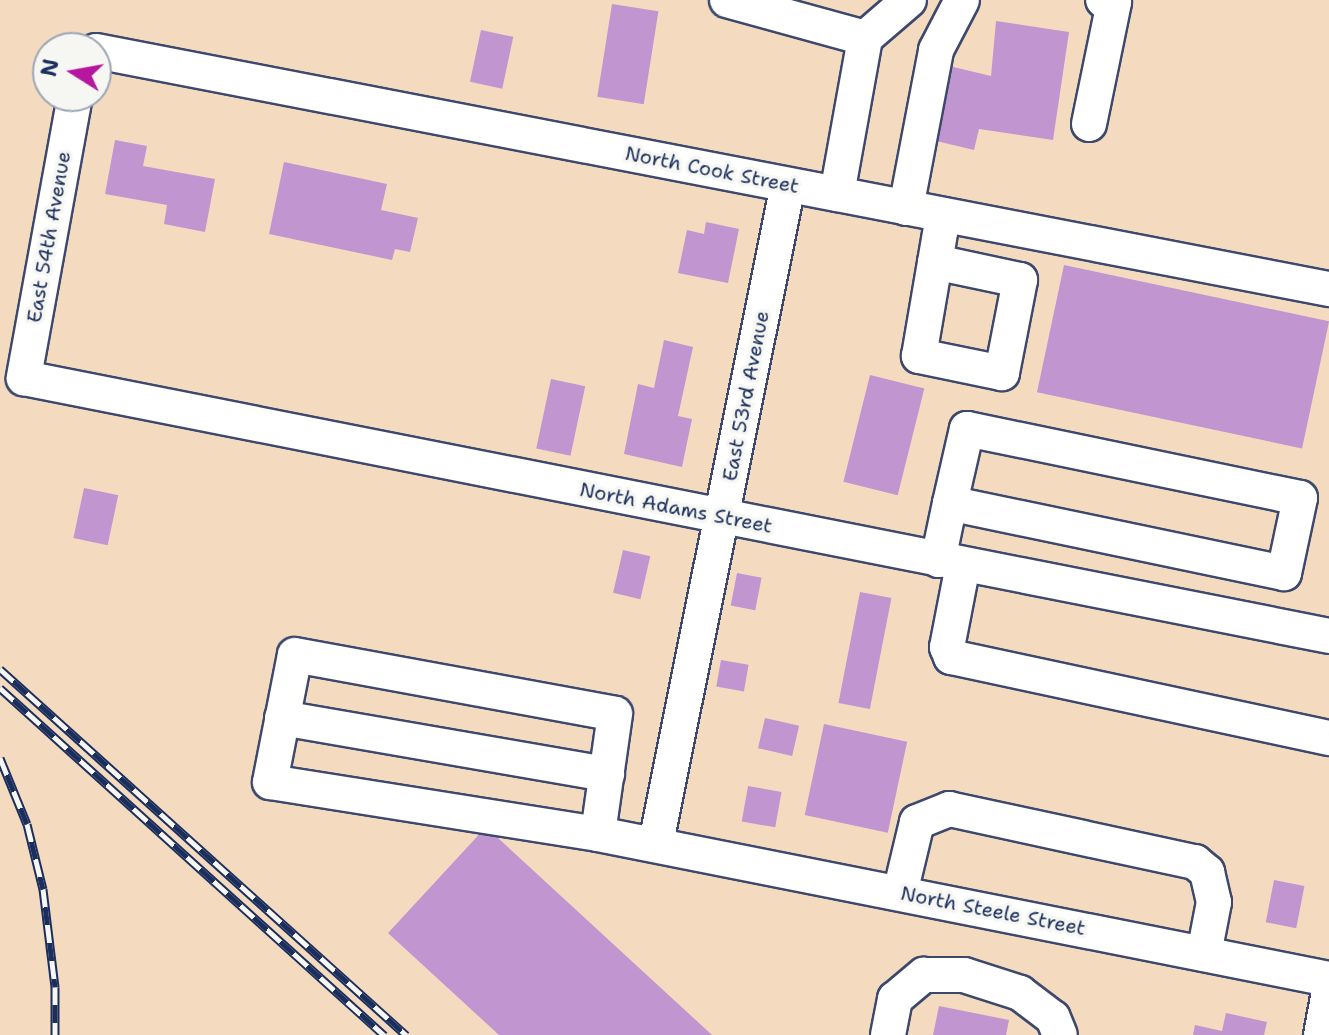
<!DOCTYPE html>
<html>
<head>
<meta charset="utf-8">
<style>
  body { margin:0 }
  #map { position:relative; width:1329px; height:1035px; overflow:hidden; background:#f4dbc0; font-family:"Shantell Sans",sans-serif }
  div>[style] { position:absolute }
  .building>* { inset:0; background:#c095d0; transform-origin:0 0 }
  .roads { filter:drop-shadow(2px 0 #3c496d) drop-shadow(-2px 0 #3c496d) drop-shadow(0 2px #3c496d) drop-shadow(0 -2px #3c496d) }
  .minor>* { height:34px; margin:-17px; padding:0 17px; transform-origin:17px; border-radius:17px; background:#fff }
  .rail>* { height:9px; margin-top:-4.5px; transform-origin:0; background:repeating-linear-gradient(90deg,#f6f6f2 0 18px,#1b2f5e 0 36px); box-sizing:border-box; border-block:2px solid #1b2f5e }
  span { translate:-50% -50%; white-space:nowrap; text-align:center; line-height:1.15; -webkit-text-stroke:7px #f6f6f2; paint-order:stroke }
  .street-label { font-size:20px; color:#1b2f5e }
  .north { position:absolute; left:32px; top:32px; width:80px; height:80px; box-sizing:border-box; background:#f6f6f2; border:2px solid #9ea6b7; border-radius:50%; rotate:281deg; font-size:22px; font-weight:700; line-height:32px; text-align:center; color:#1b2f5e }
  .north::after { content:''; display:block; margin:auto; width:28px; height:36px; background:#b5179e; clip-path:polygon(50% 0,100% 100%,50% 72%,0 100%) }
</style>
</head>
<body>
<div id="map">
  <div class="building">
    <i style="left:612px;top:4px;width:47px;height:94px;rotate:9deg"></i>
    <i style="clip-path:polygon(996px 21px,1069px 32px,1053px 140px,979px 129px,974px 150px,928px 139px,945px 65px,991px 76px)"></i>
    <i style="left:481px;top:30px;width:33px;height:53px;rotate:12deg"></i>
    <i style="clip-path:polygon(115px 140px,147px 146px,143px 166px,215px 179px,205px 232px,164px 224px,167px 205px,105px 194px)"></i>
    <i style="clip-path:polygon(284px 162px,387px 184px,381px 210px,418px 218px,410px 252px,395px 249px,392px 260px,269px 234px)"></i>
    <i style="clip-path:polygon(706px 222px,739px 229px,728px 283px,678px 273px,687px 230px,704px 234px)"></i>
    <i style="left:1064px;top:265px;width:271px;height:130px;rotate:12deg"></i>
    <i style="clip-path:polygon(664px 340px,693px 347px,678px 416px,692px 419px,682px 467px,624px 454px,638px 384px,654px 388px)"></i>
    <i style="left:870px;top:375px;width:56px;height:110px;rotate:14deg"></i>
    <i style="left:551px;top:379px;width:35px;height:71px;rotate:12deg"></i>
    <i style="left:84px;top:488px;width:35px;height:51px;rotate:12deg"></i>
    <i style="left:623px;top:550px;width:28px;height:44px;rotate:13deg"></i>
    <i style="left:737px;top:573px;width:25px;height:33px;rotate:11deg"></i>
    <i style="left:860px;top:592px;width:32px;height:113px;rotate:11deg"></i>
    <i style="left:721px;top:660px;width:28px;height:27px;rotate:10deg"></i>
    <i style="left:765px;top:718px;width:35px;height:31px;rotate:13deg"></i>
    <i style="left:824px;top:724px;width:85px;height:93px;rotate:12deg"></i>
    <i style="left:748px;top:786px;width:34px;height:36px;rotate:10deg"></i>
    <i style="clip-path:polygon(486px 827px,712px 1035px,499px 1035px,388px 933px)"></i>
    <i style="left:1274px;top:880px;width:31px;height:43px;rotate:11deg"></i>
    <i style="clip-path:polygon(939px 1006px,1009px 1020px,1006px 1035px,933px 1035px)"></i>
    <i style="clip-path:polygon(1226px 1013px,1267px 1022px,1264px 1035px,1193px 1035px,1195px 1025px,1222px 1031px)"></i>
  </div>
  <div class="roads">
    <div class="minor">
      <i style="left:727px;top:0;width:143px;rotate:15.4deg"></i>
      <i style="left:96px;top:51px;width:1256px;rotate:10.93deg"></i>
      <i style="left:75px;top:96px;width:287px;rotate:100.3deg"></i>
      <i style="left:24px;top:378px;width:1330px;rotate:11.18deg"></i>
      <i style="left:1089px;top:124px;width:125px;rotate:-78.4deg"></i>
      <i style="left:1114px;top:2px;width:11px;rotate:-170deg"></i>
      <i style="left:837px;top:194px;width:158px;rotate:-79.8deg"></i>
      <i style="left:865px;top:38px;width:58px;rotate:-40.8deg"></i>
      <i style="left:906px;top:208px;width:161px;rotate:-79.2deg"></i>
      <i style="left:936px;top:50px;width:56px;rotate:-62.5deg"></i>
      <i style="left:935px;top:262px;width:87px;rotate:12deg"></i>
      <i style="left:1020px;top:280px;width:95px;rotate:101deg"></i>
      <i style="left:1002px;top:373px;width:85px;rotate:-168.4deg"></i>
      <i style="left:919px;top:356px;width:143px;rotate:-80.3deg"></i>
      <i style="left:938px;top:560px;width:58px;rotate:-78.1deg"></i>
      <i style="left:950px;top:503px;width:76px;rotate:-77.1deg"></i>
      <i style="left:967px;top:429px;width:340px;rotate:11.7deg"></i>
      <i style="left:1300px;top:498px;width:77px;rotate:102deg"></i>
      <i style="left:1284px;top:573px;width:341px;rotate:-168.2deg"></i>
      <i style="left:963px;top:565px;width:84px;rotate:101deg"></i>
      <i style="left:947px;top:647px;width:11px;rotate:68deg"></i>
      <i style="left:951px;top:657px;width:387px;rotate:12.1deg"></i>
      <i style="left:282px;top:718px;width:330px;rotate:9.8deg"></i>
      <i style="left:598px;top:834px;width:332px;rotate:-171deg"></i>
      <i style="left:270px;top:782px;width:129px;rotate:-78.9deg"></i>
      <i style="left:295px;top:655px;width:325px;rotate:10.4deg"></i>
      <i style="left:615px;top:714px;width:121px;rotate:98.1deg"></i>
      <i style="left:598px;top:834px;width:745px;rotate:11.22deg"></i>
      <i style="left:656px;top:843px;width:671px;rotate:-78.66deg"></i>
      <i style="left:900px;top:893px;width:73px;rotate:-76.5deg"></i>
      <i style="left:917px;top:822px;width:35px;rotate:-22deg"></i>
      <i style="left:949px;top:809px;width:252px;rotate:12.2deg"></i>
      <i style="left:1195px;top:862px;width:16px;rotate:40deg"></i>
      <i style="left:1207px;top:872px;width:31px;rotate:77deg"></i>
      <i style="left:1214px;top:902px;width:53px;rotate:100.9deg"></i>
      <i style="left:888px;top:1035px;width:37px;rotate:-79deg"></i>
      <i style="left:895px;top:999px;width:38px;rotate:-40deg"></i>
      <i style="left:924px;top:975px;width:40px"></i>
      <i style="left:964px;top:975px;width:59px;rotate:17.8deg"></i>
      <i style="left:1020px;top:993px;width:41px;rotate:37.1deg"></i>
      <i style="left:1053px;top:1018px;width:18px;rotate:68deg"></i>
      <i style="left:1321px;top:1035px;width:44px;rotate:-79.5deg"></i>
    </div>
  </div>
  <div class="rail">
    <i style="left:0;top:669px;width:547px;rotate:42.03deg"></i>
    <i style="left:0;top:688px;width:518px;rotate:42.1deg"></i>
    <i style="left:0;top:758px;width:71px;rotate:67.8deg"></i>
    <i style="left:27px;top:824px;width:67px;rotate:76.2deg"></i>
    <i style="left:43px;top:889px;width:99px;rotate:83deg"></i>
    <i style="left:55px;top:987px;width:48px;rotate:90deg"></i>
  </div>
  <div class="street-label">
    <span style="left:712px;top:170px;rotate:11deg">North Cook Street</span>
    <span style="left:49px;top:237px;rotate:-80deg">East 54th Avenue</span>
    <span style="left:746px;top:396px;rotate:-79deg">East 53rd Avenue</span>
    <span style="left:676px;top:508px;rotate:11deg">North Adams Street</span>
    <span style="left:993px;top:911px;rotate:11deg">North Steele Street</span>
  </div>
  <div class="north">N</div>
</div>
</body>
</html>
